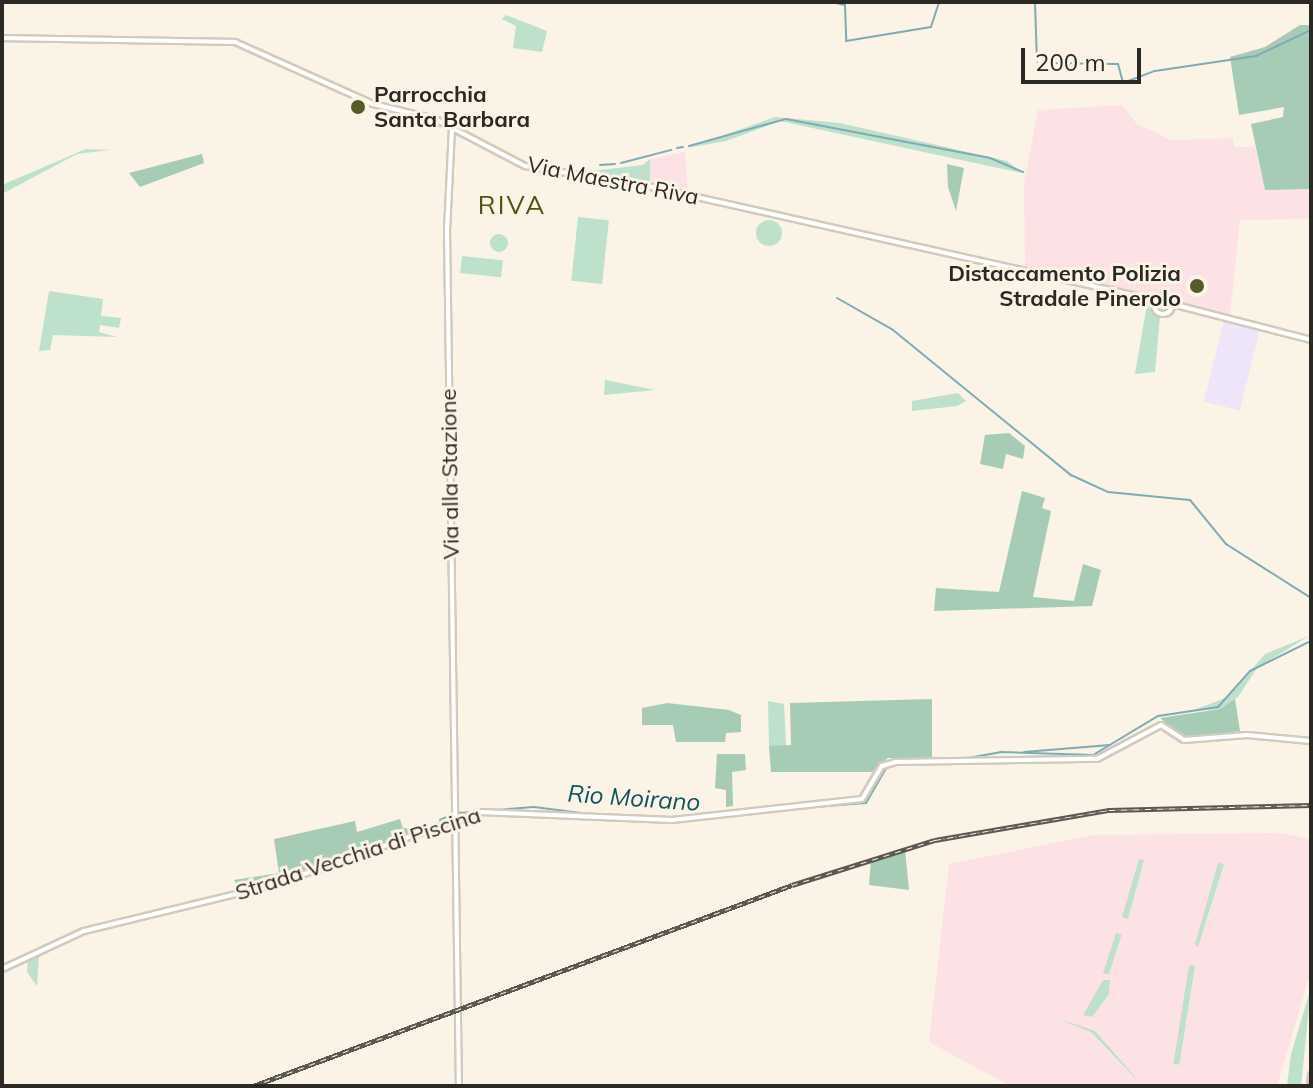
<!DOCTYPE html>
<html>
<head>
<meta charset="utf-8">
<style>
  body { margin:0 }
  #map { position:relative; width:1313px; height:1088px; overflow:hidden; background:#faf3e6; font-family:Mulish,sans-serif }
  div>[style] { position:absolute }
  .commercial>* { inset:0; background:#efe5fa; transform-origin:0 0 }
  .industrial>* { inset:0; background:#fde2e5 }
  .green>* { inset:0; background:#bde1cb; transform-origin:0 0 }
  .round { border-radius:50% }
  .forest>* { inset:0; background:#a6ccb5 }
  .stream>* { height:2px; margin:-1px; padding:0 1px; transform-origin:1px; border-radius:1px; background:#7dacb6 }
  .roads { filter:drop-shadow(2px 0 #d1cbbe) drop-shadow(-2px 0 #d1cbbe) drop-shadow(0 2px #d1cbbe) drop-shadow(0 -2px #d1cbbe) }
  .tertiary>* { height:4px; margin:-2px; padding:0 2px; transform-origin:2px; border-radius:2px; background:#fff }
  .secondary>* { height:4px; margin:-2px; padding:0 2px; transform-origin:2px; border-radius:2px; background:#fff }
  .secondary>.ring { margin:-2px; padding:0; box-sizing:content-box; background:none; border:4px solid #fff; border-radius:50% }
  .primary>* { height:5px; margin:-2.5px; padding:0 2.5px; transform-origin:2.5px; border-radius:2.5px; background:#daaaa6 }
  .rail>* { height:5px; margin-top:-2.5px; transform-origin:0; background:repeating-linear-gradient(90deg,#faf3e6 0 6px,#5b5851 0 12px); box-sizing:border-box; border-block:2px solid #5b5851 }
  .dots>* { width:22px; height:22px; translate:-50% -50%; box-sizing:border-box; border:4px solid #faf3e6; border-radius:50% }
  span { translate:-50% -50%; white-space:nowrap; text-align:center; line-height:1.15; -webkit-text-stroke:6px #faf3e6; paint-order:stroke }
  .poi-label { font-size:22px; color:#2b2924; font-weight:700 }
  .left { translate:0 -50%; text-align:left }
  .right { translate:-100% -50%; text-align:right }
  .street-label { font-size:22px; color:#2b2924 }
  .water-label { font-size:24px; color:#11535f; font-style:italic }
  .quarter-label { font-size:26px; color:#4f5319; letter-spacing:2px }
  .frame { position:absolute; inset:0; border:4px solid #2b2924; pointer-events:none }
  .scale { position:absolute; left:1021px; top:48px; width:120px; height:36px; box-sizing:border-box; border:4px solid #2b2924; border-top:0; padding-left:10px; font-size:24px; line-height:28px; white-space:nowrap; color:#2b2924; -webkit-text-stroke:6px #faf3e6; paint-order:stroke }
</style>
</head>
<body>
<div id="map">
  <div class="commercial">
    <i style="left:1224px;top:321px;width:37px;height:83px;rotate:14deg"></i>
  </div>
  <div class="industrial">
    <i style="clip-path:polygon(1122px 105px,1137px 124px,1172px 140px,1233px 138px,1234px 147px,1255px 147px,1265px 190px,1311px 189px,1311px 219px,1240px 220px,1230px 315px,1178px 304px,1171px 294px,1146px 297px,1025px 270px,1024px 184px,1038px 110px)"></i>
    <i style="clip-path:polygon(685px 152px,688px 192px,650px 184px,650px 159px)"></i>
    <i style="clip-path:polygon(1282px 833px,1311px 840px,1311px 970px,1277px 1086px,1010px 1086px,929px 1042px,949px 864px,1094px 835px)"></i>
  </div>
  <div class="green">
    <i style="clip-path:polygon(506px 15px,547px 31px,542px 52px,513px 48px,516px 26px,502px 19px)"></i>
    <i style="clip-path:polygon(775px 117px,840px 123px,1007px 161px,1022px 173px,780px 121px,726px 141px,687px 148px)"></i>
    <i style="clip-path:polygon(86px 149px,110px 150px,77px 154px,2px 194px,2px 185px)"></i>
    <i style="clip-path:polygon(650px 159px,650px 184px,583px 172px,643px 165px)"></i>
    <i style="left:578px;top:217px;width:31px;height:64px;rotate:6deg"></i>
    <i class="round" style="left:756px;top:220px;width:26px;height:26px"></i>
    <i class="round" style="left:490px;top:234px;width:18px;height:18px"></i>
    <i style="left:462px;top:256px;width:41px;height:17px;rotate:6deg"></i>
    <i style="clip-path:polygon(49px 291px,103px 299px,101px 316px,121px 318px,119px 328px,100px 325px,99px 332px,117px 337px,53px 335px,50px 350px,39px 351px)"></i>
    <i style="clip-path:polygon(1147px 304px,1160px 316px,1155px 372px,1135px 374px)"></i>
    <i style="clip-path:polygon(605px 380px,655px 390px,604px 395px)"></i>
    <i style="clip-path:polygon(958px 393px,966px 401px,957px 406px,912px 411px,912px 401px)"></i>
    <i style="clip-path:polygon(1309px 636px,1257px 668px,1238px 697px,1220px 709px,1191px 711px,1228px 697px,1265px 654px)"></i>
    <i style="clip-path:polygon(768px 701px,784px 704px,786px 746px,769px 746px)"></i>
    <i style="clip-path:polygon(1139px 859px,1144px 860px,1128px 919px,1122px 917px)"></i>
    <i style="clip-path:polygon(1218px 863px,1224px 864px,1198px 947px,1195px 944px)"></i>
    <i style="left:1116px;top:933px;width:6px;height:42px;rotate:18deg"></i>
    <i style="clip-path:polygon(39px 955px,37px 986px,27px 972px,28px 958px)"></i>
    <i style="left:1189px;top:965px;width:6px;height:100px;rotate:9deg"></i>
    <i style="clip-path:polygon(1103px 980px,1110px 980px,1109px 994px,1092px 1017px,1083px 1015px)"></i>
    <i style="clip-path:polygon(1311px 988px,1301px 1086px,1287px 1086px,1291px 1054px)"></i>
    <i style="clip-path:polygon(1056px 1018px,1095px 1031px,1143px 1086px,1091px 1032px)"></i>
  </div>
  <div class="forest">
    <i style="clip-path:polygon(1300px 25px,1311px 25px,1311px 189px,1265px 190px,1251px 124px,1283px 117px,1284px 107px,1239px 115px,1230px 57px,1265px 47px)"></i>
    <i style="clip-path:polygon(202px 154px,204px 163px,140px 187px,129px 173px)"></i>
    <i style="clip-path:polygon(947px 164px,964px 168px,956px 211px,948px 187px)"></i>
    <i style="clip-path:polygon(1009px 433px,1025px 446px,1023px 459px,1006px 454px,1003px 469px,980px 464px,985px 435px)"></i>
    <i style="clip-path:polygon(1022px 491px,1045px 498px,1042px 508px,1051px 511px,1033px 597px,1074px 601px,1083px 564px,1101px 570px,1092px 606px,934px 611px,936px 588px,999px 592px)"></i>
    <i style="clip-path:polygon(932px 699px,932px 760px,888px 758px,872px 772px,771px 772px,769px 746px,791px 745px,790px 703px)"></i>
    <i style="clip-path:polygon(1235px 699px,1240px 731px,1185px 738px,1160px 718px,1220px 709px)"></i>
    <i style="clip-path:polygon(667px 703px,729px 710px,741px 715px,741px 732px,726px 733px,725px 742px,676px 742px,673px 725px,642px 725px,642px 708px)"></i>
    <i style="clip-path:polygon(717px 754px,745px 754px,746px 770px,732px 772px,733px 806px,726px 807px,726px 790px,715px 788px)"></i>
    <i style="clip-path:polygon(400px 819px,403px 828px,426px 827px,255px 889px,240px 891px,234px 880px,279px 873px,274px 839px,355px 821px,357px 832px)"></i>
    <i style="clip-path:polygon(905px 850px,909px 890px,869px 885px,871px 860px)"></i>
  </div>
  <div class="stream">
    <i style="left:831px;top:2px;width:14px;rotate:12deg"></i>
    <i style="left:845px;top:5px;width:36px;rotate:88deg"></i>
    <i style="left:846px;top:41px;width:86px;rotate:-9.4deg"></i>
    <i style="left:931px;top:27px;width:26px;rotate:-72deg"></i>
    <i style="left:1035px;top:2px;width:60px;rotate:88.1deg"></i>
    <i style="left:1043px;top:63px;width:75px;rotate:0.8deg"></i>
    <i style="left:1118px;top:64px;width:20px;rotate:75deg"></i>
    <i style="left:1123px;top:83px;width:34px;rotate:-21deg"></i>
    <i style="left:1155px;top:71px;width:102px;rotate:-8.4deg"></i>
    <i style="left:1256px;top:56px;width:61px;rotate:-25.3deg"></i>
    <i style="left:689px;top:146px;width:101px;rotate:-15.6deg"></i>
    <i style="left:786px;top:119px;width:208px;rotate:10.8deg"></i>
    <i style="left:990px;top:158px;width:36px;rotate:23deg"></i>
    <i style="left:677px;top:148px;width:6px;rotate:-9deg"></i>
    <i style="left:621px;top:163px;width:52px;rotate:-14.6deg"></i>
    <i style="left:600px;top:165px;width:15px;rotate:-4deg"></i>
    <i style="left:837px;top:298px;width:64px;rotate:29.7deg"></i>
    <i style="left:893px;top:330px;width:230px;rotate:39.2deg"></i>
    <i style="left:1071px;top:475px;width:41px;rotate:24.7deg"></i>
    <i style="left:1108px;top:492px;width:82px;rotate:5.6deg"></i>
    <i style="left:1190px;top:500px;width:57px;rotate:50.7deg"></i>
    <i style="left:1226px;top:544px;width:101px;rotate:32.4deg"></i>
    <i style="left:1024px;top:752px;width:86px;rotate:-4.7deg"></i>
    <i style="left:962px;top:759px;width:39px;rotate:-10deg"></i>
    <i style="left:1000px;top:752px;width:93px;rotate:1.8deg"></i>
    <i style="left:1093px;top:755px;width:76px;rotate:-31deg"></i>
    <i style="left:1158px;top:716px;width:61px;rotate:-8.5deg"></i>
    <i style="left:1218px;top:707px;width:48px;rotate:-48.4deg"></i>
    <i style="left:1250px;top:671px;width:68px;rotate:-26.2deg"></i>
    <i style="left:887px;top:762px;width:12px;rotate:-9deg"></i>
    <i style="left:801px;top:808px;width:65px;rotate:-4.4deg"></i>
    <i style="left:866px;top:803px;width:39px;rotate:-60deg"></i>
    <i style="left:458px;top:813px;width:76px;rotate:-4.5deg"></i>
    <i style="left:534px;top:807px;width:111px;rotate:7.3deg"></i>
    <i style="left:644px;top:821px;width:63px;rotate:-2.7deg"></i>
    <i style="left:717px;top:817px;width:22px;rotate:-5deg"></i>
    <i style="left:440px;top:820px;width:14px;rotate:-25deg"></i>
  </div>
  <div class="roads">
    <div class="tertiary">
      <i style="left:452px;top:128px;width:103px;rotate:92.8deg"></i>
      <i style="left:447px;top:231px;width:855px;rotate:89.2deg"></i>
      <i style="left:2px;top:969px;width:90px;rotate:-24.9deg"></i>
      <i style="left:84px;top:931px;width:195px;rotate:-13.7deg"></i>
      <i style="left:273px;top:885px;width:219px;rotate:-19.4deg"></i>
      <i style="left:480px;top:812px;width:192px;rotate:2.4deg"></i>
      <i style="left:672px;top:820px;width:191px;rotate:-6.3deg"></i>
      <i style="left:862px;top:799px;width:39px;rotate:-59deg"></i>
      <i style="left:882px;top:766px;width:15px;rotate:-16deg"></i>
      <i style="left:896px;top:762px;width:201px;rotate:-0.9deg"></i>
      <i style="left:1097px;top:759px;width:72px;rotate:-28deg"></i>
      <i style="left:1161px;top:725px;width:27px;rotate:33deg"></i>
      <i style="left:1184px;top:740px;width:63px;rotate:-4.5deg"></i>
      <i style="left:1247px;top:735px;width:64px;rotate:5.4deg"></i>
    </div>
    <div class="secondary">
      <i style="left:2px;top:38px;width:233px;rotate:1deg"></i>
      <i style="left:235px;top:42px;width:151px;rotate:24.2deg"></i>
      <i style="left:373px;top:104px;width:64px;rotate:13.6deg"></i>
      <i style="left:435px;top:119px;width:102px;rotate:27.6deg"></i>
      <i style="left:525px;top:166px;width:129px;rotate:9.4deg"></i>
      <i style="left:652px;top:187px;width:516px;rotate:12.66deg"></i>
      <i class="ring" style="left:1154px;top:296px;width:14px;height:14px"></i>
      <i style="left:1172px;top:304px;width:144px;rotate:14.5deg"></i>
    </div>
    <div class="primary">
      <i style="left:1310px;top:1086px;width:11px;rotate:-85deg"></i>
    </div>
  </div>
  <div class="rail">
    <i style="left:253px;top:1086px;width:575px;rotate:-20.45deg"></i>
    <i style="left:792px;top:885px;width:150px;rotate:-17.5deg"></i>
    <i style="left:935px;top:840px;width:177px;rotate:-9.8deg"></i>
    <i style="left:1109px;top:810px;width:202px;rotate:-1.4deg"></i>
  </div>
  <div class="dots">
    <i style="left:358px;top:107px;background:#565b28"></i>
    <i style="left:1197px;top:286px;background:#565b28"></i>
  </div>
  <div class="poi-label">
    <span class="left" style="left:374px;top:107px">Parrocchia<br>Santa Barbara</span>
    <span class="right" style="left:1181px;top:286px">Distaccamento Polizia<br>Stradale Pinerolo</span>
  </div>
  <div class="street-label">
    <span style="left:613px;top:181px;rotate:11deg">Via Maestra Riva</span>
    <span style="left:450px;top:474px;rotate:-91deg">Via alla Stazione</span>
    <span style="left:358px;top:854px;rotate:-18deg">Strada Vecchia di Piscina</span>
  </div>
  <div class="water-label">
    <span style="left:634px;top:798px;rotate:4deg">Rio Moirano</span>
  </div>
  <div class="quarter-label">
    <span style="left:512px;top:205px">RIVA</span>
  </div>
  <div class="frame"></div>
  <div class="scale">200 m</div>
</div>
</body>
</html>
